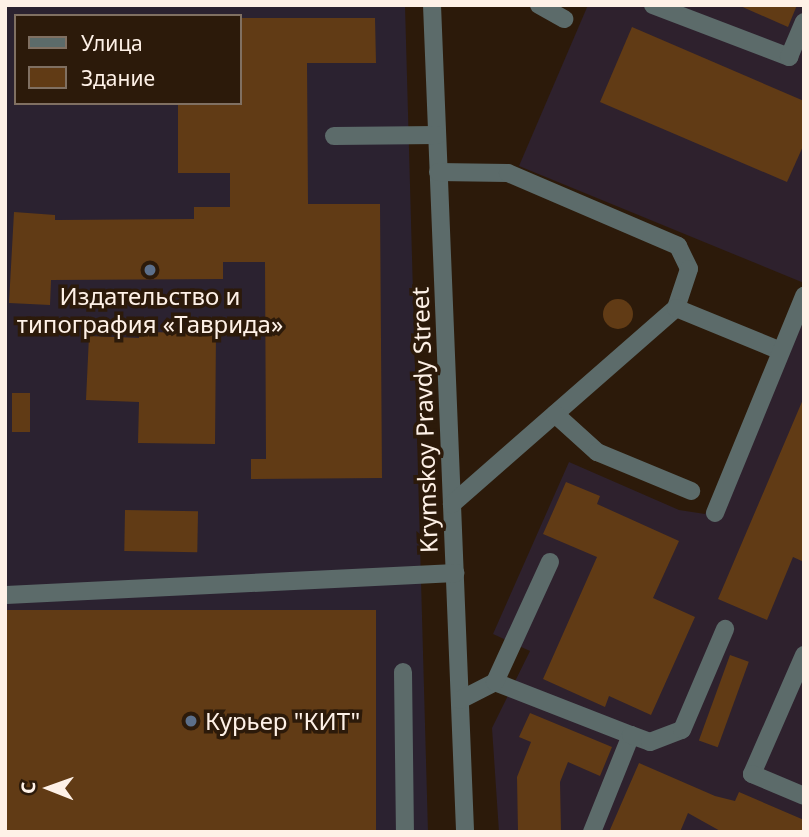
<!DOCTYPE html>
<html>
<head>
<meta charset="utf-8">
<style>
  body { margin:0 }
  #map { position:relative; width:809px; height:837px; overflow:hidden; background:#2c1a0a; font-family:"Noto Sans",sans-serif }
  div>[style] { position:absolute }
  .commercial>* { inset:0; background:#2e212d }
  .industrial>* { inset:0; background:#2b2230 }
  .building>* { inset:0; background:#613b15; transform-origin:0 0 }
  .round { border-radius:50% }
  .minor>* { height:18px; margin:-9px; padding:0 9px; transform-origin:9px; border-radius:9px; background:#5c6b6a }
  .dots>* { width:19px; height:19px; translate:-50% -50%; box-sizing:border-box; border:4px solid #2c1a0a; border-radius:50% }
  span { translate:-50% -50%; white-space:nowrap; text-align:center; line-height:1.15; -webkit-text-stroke:7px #2c1a0a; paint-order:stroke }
  .poi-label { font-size:24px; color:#fef1e7 }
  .left { translate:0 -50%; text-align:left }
  .street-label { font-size:24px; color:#fef1e7 }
  .frame { position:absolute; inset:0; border:7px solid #fef1e7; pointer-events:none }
  .legend { position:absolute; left:14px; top:14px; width:228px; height:91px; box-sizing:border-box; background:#2c1a0a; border:2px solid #807062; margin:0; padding:9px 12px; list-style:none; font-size:21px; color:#fef1e7 }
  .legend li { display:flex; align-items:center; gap:14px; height:35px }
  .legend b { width:35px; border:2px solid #807062 }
  .north { position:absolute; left:14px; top:753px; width:70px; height:70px; -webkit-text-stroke:5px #2c1a0a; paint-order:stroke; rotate:271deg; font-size:19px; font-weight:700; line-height:28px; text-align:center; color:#fef1e7 }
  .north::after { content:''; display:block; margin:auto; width:24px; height:32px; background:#fef1e7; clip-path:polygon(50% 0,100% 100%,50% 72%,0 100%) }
</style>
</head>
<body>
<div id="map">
  <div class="commercial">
    <i style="clip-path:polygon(588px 5px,804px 5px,804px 283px,519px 166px)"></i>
    <i style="clip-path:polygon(804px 286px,804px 832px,499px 832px,492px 728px,530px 651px,493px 634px,569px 462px,679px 510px,705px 514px)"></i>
  </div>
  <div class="industrial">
    <i style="clip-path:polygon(evenodd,5px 5px,405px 5px,428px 832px,5px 832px,5px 5px,16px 16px,240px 16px,240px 103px,16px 103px,16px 16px)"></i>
  </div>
  <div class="building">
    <i style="clip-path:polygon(738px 5px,797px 5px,788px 27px)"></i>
    <i style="clip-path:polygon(240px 18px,375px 18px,376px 63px,307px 63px,308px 204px,380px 204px,382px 478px,251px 479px,251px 459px,266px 459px,265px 262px,223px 262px,223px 279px,51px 280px,50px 305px,9px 303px,14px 212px,55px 215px,55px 220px,194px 219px,194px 207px,230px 207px,230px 173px,178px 173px,178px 103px,240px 103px)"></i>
    <i style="clip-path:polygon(632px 27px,804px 101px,804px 144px,787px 182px,600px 102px)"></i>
    <i class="round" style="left:603px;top:299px;width:30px;height:30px"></i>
    <i style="clip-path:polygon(139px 332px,216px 333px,215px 444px,138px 443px,139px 402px,86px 400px,89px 336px,139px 338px)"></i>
    <i style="left:12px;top:393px;width:18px;height:39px"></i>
    <i style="clip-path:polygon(804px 397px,804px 562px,793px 557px,767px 620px,718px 599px)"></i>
    <i style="clip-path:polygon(566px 482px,600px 496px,597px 504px,679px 541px,653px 598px,695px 617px,651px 715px,609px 696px,605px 707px,543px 679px,597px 557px,543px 534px)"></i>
    <i style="left:125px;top:510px;width:73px;height:41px;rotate:1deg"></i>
    <i style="left:5px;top:610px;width:371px;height:222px"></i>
    <i style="left:730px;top:655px;width:20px;height:91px;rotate:20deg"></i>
    <i style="clip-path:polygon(530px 713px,612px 747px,600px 776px,568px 762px,560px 782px,561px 832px,518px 832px,517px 777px,531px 742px,519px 737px)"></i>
    <i style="clip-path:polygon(639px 763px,715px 796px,735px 801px,739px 792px,804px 820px,804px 832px,722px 832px,688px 813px,680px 832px,609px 832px)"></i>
  </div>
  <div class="minor">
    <i style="left:432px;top:5px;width:828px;rotate:87.71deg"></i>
    <i style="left:539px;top:5px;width:29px;rotate:29deg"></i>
    <i style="left:653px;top:5px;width:146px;rotate:20.9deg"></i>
    <i style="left:789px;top:57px;width:38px;rotate:-67deg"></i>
    <i style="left:334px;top:136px;width:103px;rotate:-0.6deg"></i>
    <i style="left:438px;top:172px;width:70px;rotate:0.8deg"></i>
    <i style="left:508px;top:173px;width:185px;rotate:23.2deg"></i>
    <i style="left:678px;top:246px;width:25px;rotate:64deg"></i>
    <i style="left:689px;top:269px;width:41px;rotate:108.4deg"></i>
    <i style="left:676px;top:308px;width:298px;rotate:138.8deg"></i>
    <i style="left:676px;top:308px;width:113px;rotate:22.3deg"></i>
    <i style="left:555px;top:414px;width:57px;rotate:42.1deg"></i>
    <i style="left:597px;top:452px;width:102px;rotate:22.5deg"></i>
    <i style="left:715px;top:513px;width:235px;rotate:-67.7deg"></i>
    <i style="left:6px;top:595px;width:450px;rotate:-2.8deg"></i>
    <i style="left:804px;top:655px;width:130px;rotate:113.6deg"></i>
    <i style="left:752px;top:774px;width:56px;rotate:22.9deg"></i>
    <i style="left:403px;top:672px;width:160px;rotate:89.3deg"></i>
    <i style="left:495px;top:682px;width:146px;rotate:21.3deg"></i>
    <i style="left:631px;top:735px;width:105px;rotate:111.9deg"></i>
    <i style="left:460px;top:700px;width:39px;rotate:-27deg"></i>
    <i style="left:495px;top:682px;width:132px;rotate:-65.4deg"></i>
    <i style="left:631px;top:735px;width:20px;rotate:20deg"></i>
    <i style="left:650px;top:742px;width:34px;rotate:-21deg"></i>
    <i style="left:682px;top:730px;width:110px;rotate:-66.9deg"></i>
  </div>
  <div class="dots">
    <i style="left:150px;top:270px;background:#5c6f8a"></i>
    <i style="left:191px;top:721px;background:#5c6f8a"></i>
  </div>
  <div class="poi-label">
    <span style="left:150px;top:310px">Издательство и<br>типография «Таврида»</span>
    <span class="left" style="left:205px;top:721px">Курьер "КИТ"</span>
  </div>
  <div class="street-label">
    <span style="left:424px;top:420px;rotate:-92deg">Krymskoy Pravdy Street</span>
  </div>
  <div class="frame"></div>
  <ul class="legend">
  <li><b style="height:9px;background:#5c6b6a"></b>Улица</li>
  <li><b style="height:19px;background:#613b15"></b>Здание</li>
  </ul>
  <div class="north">С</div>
</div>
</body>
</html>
